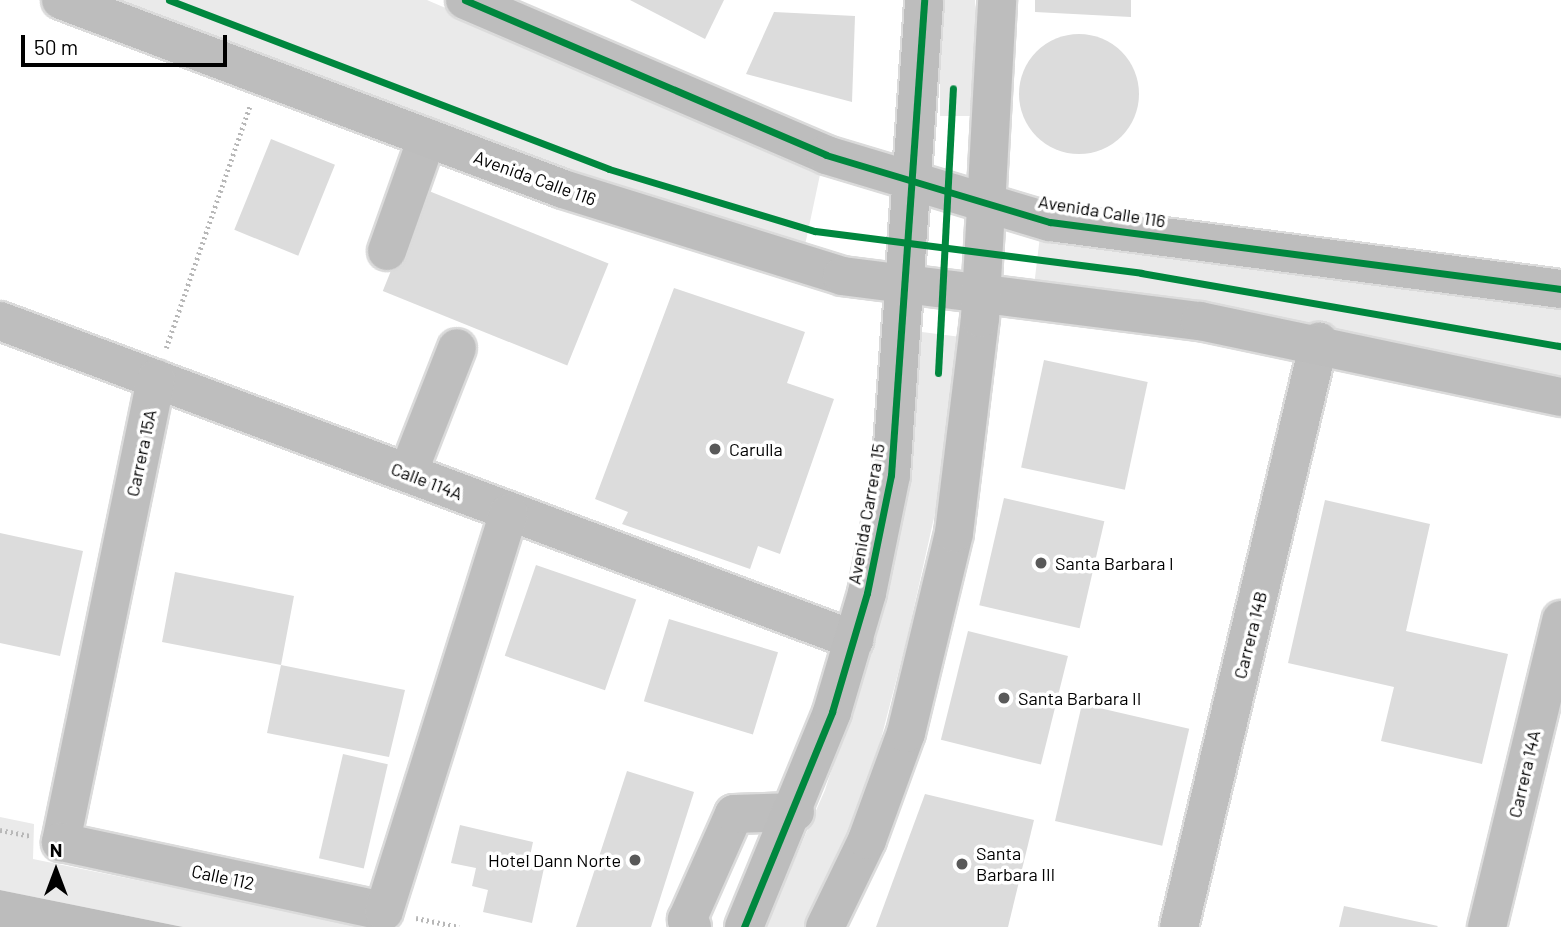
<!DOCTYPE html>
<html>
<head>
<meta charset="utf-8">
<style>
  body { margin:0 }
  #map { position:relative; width:1561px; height:927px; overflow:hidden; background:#fff; font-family:Barlow,sans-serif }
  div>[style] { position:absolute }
  .green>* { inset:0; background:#eaeaea; transform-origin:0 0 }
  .water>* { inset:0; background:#bcbcbc }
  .building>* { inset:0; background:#dcdcdc; transform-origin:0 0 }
  .round { border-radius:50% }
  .path>* { height:4.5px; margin-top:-2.25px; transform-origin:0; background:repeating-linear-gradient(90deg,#b8b8b8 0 2px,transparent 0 5.5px) }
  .roads { filter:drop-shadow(2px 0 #dbdbdb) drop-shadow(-2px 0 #dbdbdb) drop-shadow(0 2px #dbdbdb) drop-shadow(0 -2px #dbdbdb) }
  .minor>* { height:38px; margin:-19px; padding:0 19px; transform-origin:19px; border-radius:19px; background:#bebebe }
  .major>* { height:38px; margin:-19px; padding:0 19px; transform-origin:19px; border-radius:19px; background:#bdbdbd }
  .cycleway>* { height:7px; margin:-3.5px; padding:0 3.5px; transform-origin:3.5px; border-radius:3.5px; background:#00873e }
  .dots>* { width:19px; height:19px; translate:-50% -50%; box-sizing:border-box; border:4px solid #fff; border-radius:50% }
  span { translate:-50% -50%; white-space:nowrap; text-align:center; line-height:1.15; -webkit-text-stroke:7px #fff; paint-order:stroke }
  .street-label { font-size:18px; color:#000 }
  .poi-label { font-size:18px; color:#000 }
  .left { translate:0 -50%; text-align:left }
  .right { translate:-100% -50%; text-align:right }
  .north { position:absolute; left:21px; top:836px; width:70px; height:70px; -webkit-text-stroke:5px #fff; paint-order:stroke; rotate:0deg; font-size:19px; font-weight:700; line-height:28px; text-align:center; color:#000 }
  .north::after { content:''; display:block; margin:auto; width:24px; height:32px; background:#000; clip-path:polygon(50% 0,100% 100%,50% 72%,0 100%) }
  .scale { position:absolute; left:21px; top:35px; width:206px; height:32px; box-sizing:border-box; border:4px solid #000; border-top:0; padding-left:9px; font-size:21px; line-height:24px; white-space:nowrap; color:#000; -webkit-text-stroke:5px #fff; paint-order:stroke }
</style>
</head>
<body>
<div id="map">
  <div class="green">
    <i style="clip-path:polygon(101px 0,427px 0,821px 170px,804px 250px,652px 206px)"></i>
    <i style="left:940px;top:0;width:35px;height:116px"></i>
    <i style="clip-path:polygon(1040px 236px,1561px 307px,1561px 379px,1224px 309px,1034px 286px)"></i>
    <i style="clip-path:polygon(922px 332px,961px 337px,942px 482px,906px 643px,863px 808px,807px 927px,765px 927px,825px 790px,860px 682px,911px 450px)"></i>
    <i style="clip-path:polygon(0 817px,34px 824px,33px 859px,367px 927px,183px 927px,0 890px)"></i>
  </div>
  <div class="water">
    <i style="clip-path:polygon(0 890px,183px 927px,0 927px)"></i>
  </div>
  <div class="building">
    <i style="clip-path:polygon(630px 0,724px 0,705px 39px)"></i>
    <i style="clip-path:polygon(1035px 0,1131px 0,1131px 17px,1035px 12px)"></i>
    <i style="clip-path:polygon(774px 12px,855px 16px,852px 102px,746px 74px)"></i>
    <i class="round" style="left:1019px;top:34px;width:120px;height:120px"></i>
    <i style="left:271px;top:139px;width:69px;height:98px;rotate:22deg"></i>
    <i style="left:424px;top:189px;width:199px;height:110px;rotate:22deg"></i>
    <i style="clip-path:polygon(674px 288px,805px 332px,787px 383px,834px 399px,780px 554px,758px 546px,750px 569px,622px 524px,628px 512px,595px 499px)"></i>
    <i style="left:1044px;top:360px;width:106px;height:110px;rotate:12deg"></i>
    <i style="left:1004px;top:498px;width:103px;height:110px;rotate:13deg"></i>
    <i style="clip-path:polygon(1325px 500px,1430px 524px,1406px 631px,1508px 654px,1482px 764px,1381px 741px,1394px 687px,1288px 663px)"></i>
    <i style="clip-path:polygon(0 533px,83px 551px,60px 656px,0 643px)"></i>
    <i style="left:536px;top:565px;width:106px;height:96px;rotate:19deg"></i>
    <i style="clip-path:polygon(175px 572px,294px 596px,281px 665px,405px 690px,389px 757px,267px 733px,281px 665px,162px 642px)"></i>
    <i style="left:669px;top:619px;width:114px;height:86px;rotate:17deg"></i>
    <i style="left:968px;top:631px;width:103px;height:112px;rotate:14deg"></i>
    <i style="left:1082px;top:704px;width:110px;height:120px;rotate:13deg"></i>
    <i style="left:343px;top:754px;width:46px;height:107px;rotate:13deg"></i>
    <i style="clip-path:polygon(627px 771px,694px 792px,651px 927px,576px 927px)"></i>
    <i style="clip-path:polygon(925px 794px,1034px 820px,1008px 927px,876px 927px)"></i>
    <i style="clip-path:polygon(460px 825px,533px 842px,528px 865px,544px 868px,532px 923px,483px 912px,488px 890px,472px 886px,476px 868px,451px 863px)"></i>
    <i style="clip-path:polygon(1344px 906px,1438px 926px,1437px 927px,1339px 927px)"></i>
  </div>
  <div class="path">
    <i style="left:166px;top:348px;width:257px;rotate:-70.9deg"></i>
    <i style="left:0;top:830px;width:31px;rotate:11deg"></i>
    <i style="left:416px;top:918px;width:44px;rotate:11.8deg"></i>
  </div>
  <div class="roads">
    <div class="minor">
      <i style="left:387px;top:251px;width:120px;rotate:-70.5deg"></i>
      <i style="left:0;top:321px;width:912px;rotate:20.48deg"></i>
      <i style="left:156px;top:379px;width:473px;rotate:101.6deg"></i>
      <i style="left:61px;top:842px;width:330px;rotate:12.1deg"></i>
      <i style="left:384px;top:911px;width:417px;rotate:-72.6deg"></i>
      <i style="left:408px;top:473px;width:134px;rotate:-68.6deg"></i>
      <i style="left:692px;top:927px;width:9px;rotate:-126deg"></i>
      <i style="left:687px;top:920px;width:116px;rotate:-66.1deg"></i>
      <i style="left:734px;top:814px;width:61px;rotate:-1.9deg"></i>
      <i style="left:1179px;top:927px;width:602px;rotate:-76.54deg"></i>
      <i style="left:1487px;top:927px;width:316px;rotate:-76.4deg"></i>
    </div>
    <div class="major">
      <i style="left:61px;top:0;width:536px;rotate:20.63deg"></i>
      <i style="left:563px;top:189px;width:292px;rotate:17.3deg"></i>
      <i style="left:842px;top:276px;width:361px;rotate:7.2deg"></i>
      <i style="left:1200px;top:321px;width:369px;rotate:11.9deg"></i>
      <i style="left:465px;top:0;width:393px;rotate:23.2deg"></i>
      <i style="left:826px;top:155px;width:234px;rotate:16.7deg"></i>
      <i style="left:1050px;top:222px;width:515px;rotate:7.47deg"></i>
      <i style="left:744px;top:927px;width:232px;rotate:-67.7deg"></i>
      <i style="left:832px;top:712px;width:124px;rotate:-73.6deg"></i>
      <i style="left:867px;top:593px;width:120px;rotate:-78.5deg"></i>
      <i style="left:891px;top:475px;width:476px;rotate:-86deg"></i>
      <i style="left:825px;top:927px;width:97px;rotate:-64.2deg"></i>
      <i style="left:867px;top:840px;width:114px;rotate:-70deg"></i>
      <i style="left:906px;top:733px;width:206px;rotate:-76.5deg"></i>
      <i style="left:954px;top:533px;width:217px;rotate:-83.1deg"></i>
      <i style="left:980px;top:318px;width:318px;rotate:-86.9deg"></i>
    </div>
  </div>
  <div class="cycleway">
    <i style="left:169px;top:0;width:471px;rotate:21deg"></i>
    <i style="left:609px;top:169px;width:215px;rotate:16.8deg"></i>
    <i style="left:815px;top:231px;width:329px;rotate:7.3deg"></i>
    <i style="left:1141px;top:273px;width:426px;rotate:9.9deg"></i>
    <i style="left:465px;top:0;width:393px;rotate:23.2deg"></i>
    <i style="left:826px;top:155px;width:234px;rotate:16.7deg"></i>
    <i style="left:1050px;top:222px;width:515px;rotate:7.47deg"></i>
    <i style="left:938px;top:373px;width:285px;rotate:-87deg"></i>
    <i style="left:744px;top:927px;width:232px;rotate:-67.7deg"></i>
    <i style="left:832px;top:712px;width:124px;rotate:-73.6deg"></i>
    <i style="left:867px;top:593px;width:120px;rotate:-78.5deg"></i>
    <i style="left:891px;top:475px;width:476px;rotate:-86deg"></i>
  </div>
  <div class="dots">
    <i style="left:715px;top:449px;background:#595959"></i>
    <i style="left:1041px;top:563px;background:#595959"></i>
    <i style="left:1004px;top:698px;background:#595959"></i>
    <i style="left:635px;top:860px;background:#595959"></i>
    <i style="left:962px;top:864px;background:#595959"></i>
  </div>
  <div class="street-label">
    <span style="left:535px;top:178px;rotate:20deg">Avenida Calle 116</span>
    <span style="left:1102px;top:211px;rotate:9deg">Avenida Calle 116</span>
    <span style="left:141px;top:453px;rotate:-78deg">Carrera 15A</span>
    <span style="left:427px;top:481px;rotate:21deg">Calle 114A</span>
    <span style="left:866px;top:514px;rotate:-80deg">Avenida Carrera 15</span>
    <span style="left:1250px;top:635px;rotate:-76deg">Carrera 14B</span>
    <span style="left:1524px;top:774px;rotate:-77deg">Carrera 14A</span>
    <span style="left:223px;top:877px;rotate:12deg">Calle 112</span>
  </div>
  <div class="poi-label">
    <span class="left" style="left:729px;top:449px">Carulla</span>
    <span class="left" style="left:1055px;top:563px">Santa Barbara I</span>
    <span class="left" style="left:1018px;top:698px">Santa Barbara II</span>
    <span class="left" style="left:976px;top:864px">Santa<br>Barbara III</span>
    <span class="right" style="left:621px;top:860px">Hotel Dann Norte</span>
  </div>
  <div class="north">N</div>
  <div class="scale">50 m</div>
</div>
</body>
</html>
